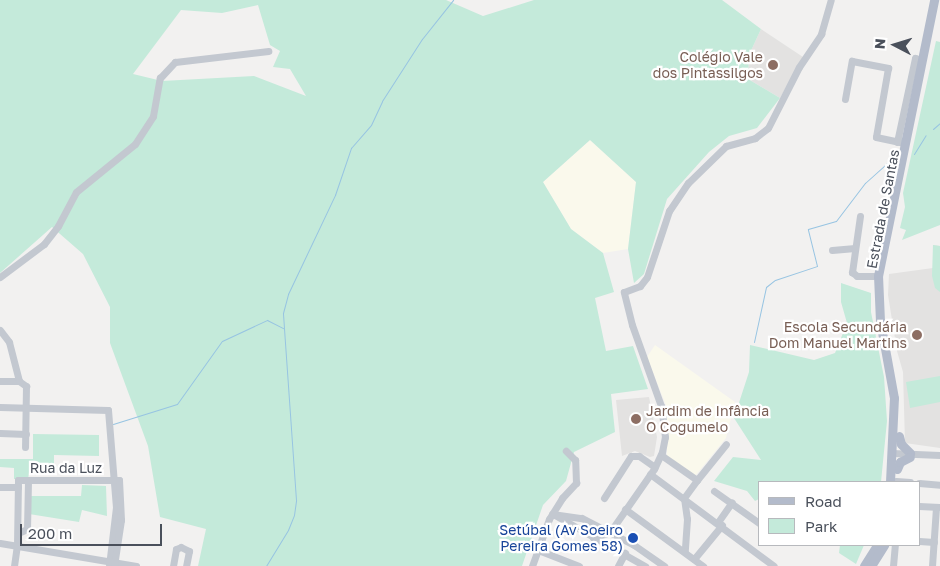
<!DOCTYPE html>
<html>
<head>
<meta charset="utf-8">
<style>
  body { margin:0 }
  #map { position:relative; width:940px; height:566px; overflow:hidden; background:#f2f1f0; font-family:"Golos Text",sans-serif }
  div>[style] { position:absolute }
  .commercial>* { inset:0; background:#faf9ec }
  .education>* { inset:0; background:#e3e2e1 }
  .green>* { inset:0; background:#c4eada }
  .stream>* { height:1px; margin:-0.5px; padding:0 0.5px; transform-origin:0.5px; border-radius:0.5px; background:#97c4e2 }
  .minor>* { height:7px; margin:-3.5px; padding:0 3.5px; transform-origin:3.5px; border-radius:3.5px; background:#c3c8d0 }
  .major>* { height:9px; margin:-4.5px; padding:0 4.5px; transform-origin:4.5px; border-radius:4.5px; background:#b3bbcb }
  .dots>* { width:14px; height:14px; translate:-50% -50%; box-sizing:border-box; border:2px solid #fff; border-radius:50% }
  span { translate:-50% -50%; white-space:nowrap; text-align:center; line-height:1.15; -webkit-text-stroke:4.5px #fff; paint-order:stroke }
  .education-label { font-size:14px; color:#785e54 }
  .right { translate:-100% -50%; text-align:right }
  .left { translate:0 -50%; text-align:left }
  .street-label { font-size:14px; color:#4a505b }
  .transit-label { font-size:14px; color:#164399 }
  .legend { position:absolute; left:758px; top:481px; width:162px; height:65px; box-sizing:border-box; background:#fff; border:1px solid #b7b9bd; margin:0; padding:6px 9px; list-style:none; font-size:15px; color:#4a505b }
  .legend li { display:flex; align-items:center; gap:10px; height:25px }
  .legend b { width:25px; border:1px solid #b7b9bd }
  .north { position:absolute; left:870px; top:20px; width:50px; height:50px; -webkit-text-stroke:4px #fff; paint-order:stroke; rotate:275deg; font-size:14px; font-weight:700; line-height:20px; text-align:center; color:#4a505b }
  .north::after { content:''; display:block; margin:auto; width:18px; height:22px; background:#4a505b; clip-path:polygon(50% 0,100% 100%,50% 72%,0 100%) }
  .scale { position:absolute; left:20px; top:524px; width:142px; height:22px; box-sizing:border-box; border:2px solid #4a505b; border-top:0; padding-left:6px; font-size:15px; line-height:18px; white-space:nowrap; color:#4a505b; -webkit-text-stroke:4px #fff; paint-order:stroke }
</style>
</head>
<body>
<div id="map">
  <div class="commercial">
    <i style="clip-path:polygon(590px 140px,636px 182px,628px 249px,603px 253px,571px 229px,543px 182px)"></i>
    <i style="clip-path:polygon(655px 345px,735px 402px,726px 438px,695px 476px,667px 456px,667px 408px,647px 357px)"></i>
  </div>
  <div class="education">
    <i style="clip-path:polygon(761px 29px,803px 57px,780px 98px,748px 79px,749px 55px)"></i>
    <i style="clip-path:polygon(933px 245px,940px 246px,940px 448px,905px 443px,903px 372px,897px 351px,888px 295px,889px 274px,933px 268px)"></i>
    <i style="clip-path:polygon(649px 397px,657px 437px,654px 456px,650px 457px,635px 451px,622px 456px,616px 400px)"></i>
  </div>
  <div class="green">
    <i style="clip-path:polygon(evenodd,0 0,446px 0,483px 16px,534px 0,722px 0,761px 29px,749px 55px,748px 79px,780px 98px,757px 128px,729px 136px,709px 152px,667px 199px,644px 274px,634px 283px,628px 249px,636px 182px,590px 140px,543px 182px,571px 229px,603px 253px,614px 292px,595px 298px,606px 351px,633px 346px,648px 389px,611px 394px,615px 432px,574px 452px,566px 481px,543px 505px,522px 566px,198px 566px,206px 529px,160px 517px,148px 446px,110px 343px,110px 307px,83px 254px,52px 227px,0 273px,0 0,258px 5px,270px 45px,280px 51px,273px 67px,290px 69px,306px 96px,254px 76px,162px 81px,133px 74px,181px 10px,222px 13px,258px 5px)"></i>
    <i style="clip-path:polygon(936px 41px,940px 42px,940px 225px,902px 240px,906px 230px,900px 228px,905px 207px,903px 193px)"></i>
    <i style="clip-path:polygon(933px 245px,940px 246px,940px 292px,935px 288px,932px 276px)"></i>
    <i style="clip-path:polygon(841px 283px,871px 293px,871px 312px,884px 377px,887px 421px,881px 482px,759px 482px,759px 499px,755px 501px,747px 491px,714px 481px,733px 457px,761px 460px,734px 418px,749px 372px,750px 345px,814px 360px,835px 353px,847px 323px,841px 302px)"></i>
    <i style="clip-path:polygon(940px 376px,940px 402px,910px 408px,906px 382px)"></i>
    <i style="clip-path:polygon(33px 434px,99px 435px,99px 456px,54px 455px,54px 472px,29px 472px,28px 480px,14px 479px,14px 468px,0 467px,0 459px,33px 459px)"></i>
    <i style="clip-path:polygon(82px 485px,106px 486px,107px 516px,82px 510px,79px 522px,29px 514px,30px 496px,81px 496px)"></i>
    <i style="clip-path:polygon(840px 545px,864px 545px,856px 564px,839px 553px)"></i>
  </div>
  <div class="stream">
    <i style="left:933px;top:129px;width:9px;rotate:-41deg"></i>
    <i style="left:914px;top:154px;width:22px;rotate:-58deg"></i>
    <i style="left:754px;top:342px;width:56px;rotate:-77.7deg"></i>
    <i style="left:766px;top:287px;width:11px;rotate:-38deg"></i>
    <i style="left:775px;top:280px;width:44px;rotate:-18.4deg"></i>
    <i style="left:817px;top:266px;width:38px;rotate:-104deg"></i>
    <i style="left:808px;top:229px;width:29px;rotate:-16deg"></i>
    <i style="left:836px;top:221px;width:48px;rotate:-52.7deg"></i>
    <i style="left:865px;top:183px;width:38px;rotate:-42deg"></i>
    <i style="left:113px;top:424px;width:67px;rotate:-17.4deg"></i>
    <i style="left:177px;top:404px;width:77px;rotate:-54.5deg"></i>
    <i style="left:222px;top:341px;width:50px;rotate:-25deg"></i>
    <i style="left:267px;top:320px;width:18px;rotate:27deg"></i>
    <i style="left:266px;top:566px;width:42px;rotate:-58.6deg"></i>
    <i style="left:288px;top:530px;width:16px;rotate:-68deg"></i>
    <i style="left:294px;top:515px;width:15px;rotate:-82deg"></i>
    <i style="left:296px;top:500px;width:172px;rotate:-94deg"></i>
    <i style="left:284px;top:328px;width:15px;rotate:-94deg"></i>
    <i style="left:283px;top:313px;width:20px;rotate:-75deg"></i>
    <i style="left:288px;top:294px;width:110px;rotate:-64.6deg"></i>
    <i style="left:335px;top:195px;width:50px;rotate:-71.2deg"></i>
    <i style="left:351px;top:148px;width:30px;rotate:-49deg"></i>
    <i style="left:371px;top:125px;width:26px;rotate:-65deg"></i>
    <i style="left:382px;top:101px;width:74px;rotate:-57.2deg"></i>
    <i style="left:422px;top:39px;width:50px;rotate:-51.5deg"></i>
  </div>
  <div class="minor">
    <i style="left:845px;top:99px;width:39px;rotate:-80deg"></i>
    <i style="left:852px;top:61px;width:37px;rotate:11deg"></i>
    <i style="left:888px;top:68px;width:70px;rotate:99.9deg"></i>
    <i style="left:876px;top:137px;width:29px;rotate:12deg"></i>
    <i style="left:897px;top:142px;width:86px;rotate:-77.9deg"></i>
    <i style="left:915px;top:58px;width:7px;rotate:16deg"></i>
    <i style="left:860px;top:216px;width:57px;rotate:98.1deg"></i>
    <i style="left:852px;top:272px;width:6px;rotate:39deg"></i>
    <i style="left:857px;top:276px;width:21px"></i>
    <i style="left:832px;top:250px;width:23px;rotate:-5deg"></i>
    <i style="left:0;top:277px;width:55px;rotate:-36.9deg"></i>
    <i style="left:44px;top:244px;width:23px;rotate:-52deg"></i>
    <i style="left:58px;top:226px;width:38px;rotate:-62deg"></i>
    <i style="left:76px;top:192px;width:76px;rotate:-39.1deg"></i>
    <i style="left:135px;top:144px;width:33px;rotate:-57deg"></i>
    <i style="left:153px;top:116px;width:39px;rotate:-80deg"></i>
    <i style="left:160px;top:78px;width:22px;rotate:-47deg"></i>
    <i style="left:175px;top:62px;width:94px;rotate:-6.7deg"></i>
    <i style="left:0;top:330px;width:15px;rotate:53deg"></i>
    <i style="left:9px;top:342px;width:40px;rotate:75.6deg"></i>
    <i style="left:0;top:381px;width:19px"></i>
    <i style="left:19px;top:381px;width:9px;rotate:36deg"></i>
    <i style="left:26px;top:386px;width:61px;rotate:90.9deg"></i>
    <i style="left:0;top:407px;width:108px;rotate:1.6deg"></i>
    <i style="left:108px;top:410px;width:97px;rotate:85.3deg"></i>
    <i style="left:116px;top:507px;width:59px;rotate:96.8deg"></i>
    <i style="left:0;top:433px;width:26px;rotate:2deg"></i>
    <i style="left:892px;top:453px;width:48px;rotate:2.4deg"></i>
    <i style="left:661px;top:455px;width:44px;rotate:34.8deg"></i>
    <i style="left:697px;top:480px;width:22px;rotate:126deg"></i>
    <i style="left:650px;top:474px;width:154px;rotate:36.6deg"></i>
    <i style="left:697px;top:480px;width:46px;rotate:-51.1deg"></i>
    <i style="left:896px;top:481px;width:14px;rotate:4deg"></i>
    <i style="left:919px;top:483px;width:21px;rotate:5deg"></i>
    <i style="left:0;top:487px;width:18px"></i>
    <i style="left:714px;top:491px;width:55px;rotate:35.4deg"></i>
    <i style="left:604px;top:498px;width:50px;rotate:-57.3deg"></i>
    <i style="left:631px;top:456px;width:8px"></i>
    <i style="left:639px;top:456px;width:19px;rotate:35deg"></i>
    <i style="left:684px;top:498px;width:21px;rotate:82deg"></i>
    <i style="left:687px;top:519px;width:32px;rotate:94deg"></i>
    <i style="left:919px;top:506px;width:21px;rotate:3deg"></i>
    <i style="left:625px;top:509px;width:97px;rotate:36.2deg"></i>
    <i style="left:552px;top:514px;width:30px;rotate:8deg"></i>
    <i style="left:582px;top:518px;width:59px;rotate:27.4deg"></i>
    <i style="left:634px;top:545px;width:37px;rotate:35deg"></i>
    <i style="left:553px;top:514px;width:106px;rotate:29.5deg"></i>
    <i style="left:718px;top:522px;width:24px;rotate:-55deg"></i>
    <i style="left:18px;top:533px;width:10px;rotate:-24deg"></i>
    <i style="left:27px;top:529px;width:49px;rotate:-88.8deg"></i>
    <i style="left:593px;top:538px;width:18px;rotate:-19deg"></i>
    <i style="left:610px;top:532px;width:77px;rotate:-55.1deg"></i>
    <i style="left:654px;top:469px;width:19px;rotate:-65deg"></i>
    <i style="left:662px;top:452px;width:15px;rotate:-79deg"></i>
    <i style="left:665px;top:437px;width:31px;rotate:-97deg"></i>
    <i style="left:661px;top:406px;width:86px;rotate:-109.7deg"></i>
    <i style="left:632px;top:325px;width:34px;rotate:-104deg"></i>
    <i style="left:624px;top:292px;width:17px;rotate:-21deg"></i>
    <i style="left:640px;top:286px;width:11px;rotate:-52deg"></i>
    <i style="left:647px;top:277px;width:70px;rotate:-71.6deg"></i>
    <i style="left:669px;top:211px;width:34px;rotate:-56deg"></i>
    <i style="left:688px;top:183px;width:53px;rotate:-44.2deg"></i>
    <i style="left:726px;top:146px;width:30px;rotate:-15deg"></i>
    <i style="left:755px;top:138px;width:16px;rotate:-38deg"></i>
    <i style="left:768px;top:128px;width:68px;rotate:-63.1deg"></i>
    <i style="left:799px;top:67px;width:40px;rotate:-56deg"></i>
    <i style="left:821px;top:34px;width:35px;rotate:-74deg"></i>
    <i style="left:919px;top:541px;width:15px;rotate:4deg"></i>
    <i style="left:0;top:543px;width:138px;rotate:9.6deg"></i>
    <i style="left:538px;top:550px;width:44px;rotate:21.3deg"></i>
    <i style="left:694px;top:559px;width:44px;rotate:-50.5deg"></i>
    <i style="left:14px;top:566px;width:21px;rotate:-82deg"></i>
    <i style="left:17px;top:545px;width:65px;rotate:-89.1deg"></i>
    <i style="left:18px;top:480px;width:101px"></i>
    <i style="left:119px;top:480px;width:40px;rotate:87.1deg"></i>
    <i style="left:121px;top:520px;width:47px;rotate:98.7deg"></i>
    <i style="left:173px;top:566px;width:17px;rotate:-80deg"></i>
    <i style="left:176px;top:549px;width:5px;rotate:-22deg"></i>
    <i style="left:181px;top:547px;width:9px;rotate:27deg"></i>
    <i style="left:189px;top:551px;width:15px;rotate:101deg"></i>
    <i style="left:532px;top:566px;width:50px;rotate:-70.1deg"></i>
    <i style="left:549px;top:519px;width:25px;rotate:-58deg"></i>
    <i style="left:562px;top:498px;width:21px;rotate:-47deg"></i>
    <i style="left:576px;top:483px;width:23px;rotate:-92deg"></i>
    <i style="left:575px;top:460px;width:13px;rotate:-135deg"></i>
    <i style="left:618px;top:566px;width:15px;rotate:-62deg"></i>
    <i style="left:893px;top:566px;width:21px;rotate:-85deg"></i>
    <i style="left:932px;top:566px;width:59px;rotate:-86.1deg"></i>
  </div>
  <div class="major">
    <i style="left:899px;top:436px;width:8px;rotate:76deg"></i>
    <i style="left:901px;top:444px;width:13px;rotate:45deg"></i>
    <i style="left:897px;top:469px;width:8px;rotate:-67deg"></i>
    <i style="left:900px;top:462px;width:11px;rotate:-27deg"></i>
    <i style="left:890px;top:482px;width:84px;rotate:-87.3deg"></i>
    <i style="left:894px;top:398px;width:78px;rotate:-100.3deg"></i>
    <i style="left:880px;top:321px;width:45px;rotate:-92.5deg"></i>
    <i style="left:878px;top:276px;width:282px;rotate:-78.5deg"></i>
    <i style="left:864px;top:566px;width:25px;rotate:-58deg"></i>
    <i style="left:871px;top:566px;width:25px;rotate:-58deg"></i>
  </div>
  <div class="dots">
    <i style="left:773px;top:65px;background:#8d6e63"></i>
    <i style="left:917px;top:335px;background:#8d6e63"></i>
    <i style="left:636px;top:419px;background:#8d6e63"></i>
    <i style="left:633px;top:538px;background:#1a4fb4"></i>
  </div>
  <div class="education-label">
    <span class="right" style="left:763px;top:65px">Colégio Vale<br>dos Pintassilgos</span>
    <span class="right" style="left:907px;top:335px">Escola Secundária<br>Dom Manuel Martins</span>
    <span class="left" style="left:646px;top:419px">Jardim de Infância<br>O Cogumelo</span>
  </div>
  <div class="street-label">
    <span style="left:883px;top:209px;rotate:-79deg">Estrada de Santas</span>
    <span style="left:66px;top:468px">Rua da Luz</span>
  </div>
  <div class="transit-label">
    <span class="right" style="left:623px;top:538px">Setúbal (Av Soeiro<br>Pereira Gomes 58)</span>
  </div>
  <ul class="legend">
  <li><b style="height:6px;background:#b3bbcb"></b>Road</li>
  <li><b style="height:14px;background:#c4eada"></b>Park</li>
  </ul>
  <div class="north">N</div>
  <div class="scale">200 m</div>
</div>
</body>
</html>
